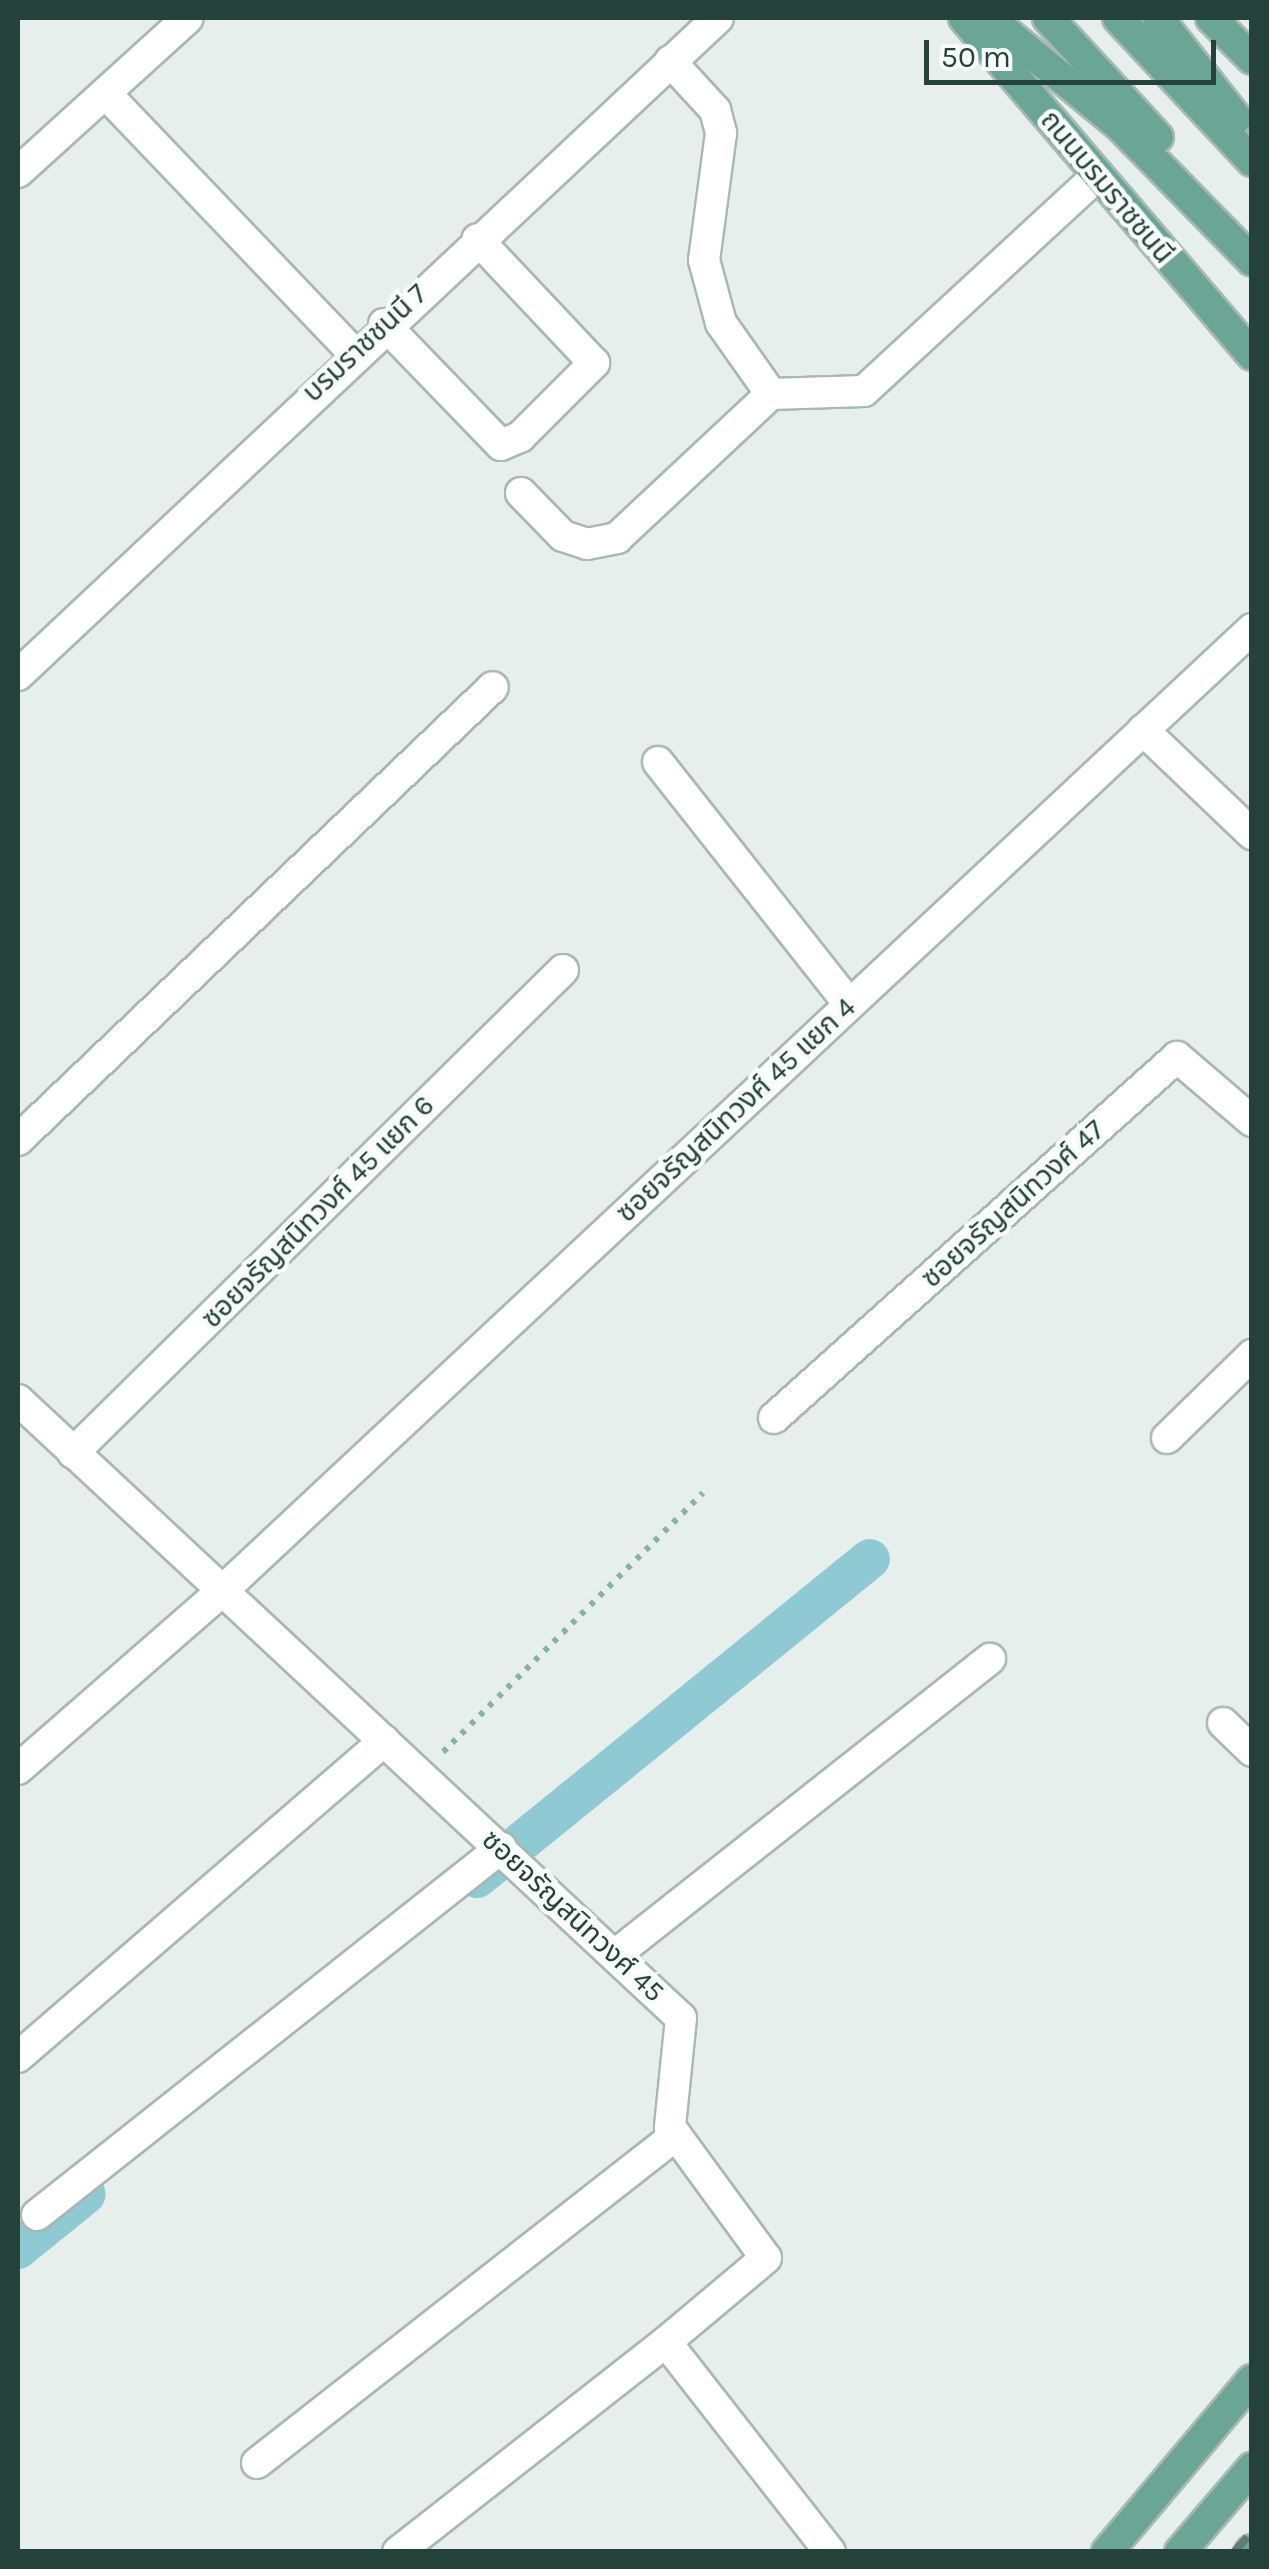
<!DOCTYPE html>
<html>
<head>
<meta charset="utf-8">
<style>
  body { margin:0 }
  #map { position:relative; width:1269px; height:2569px; overflow:hidden; background:#e6efeb; font-family:Karla,"Noto Sans Thai",sans-serif }
  div>[style] { position:absolute }
  .canal>* { height:40px; margin:-20px; padding:0 20px; transform-origin:20px; border-radius:20px; background:#8ec9d4 }
  .path>* { height:6px; margin-top:-3px; transform-origin:0; background:repeating-linear-gradient(90deg,#86b3a5 0 5px,transparent 0 13px) }
  .roads { filter:drop-shadow(2px 0 #a8b8b2) drop-shadow(-2px 0 #a8b8b2) drop-shadow(0 2px #a8b8b2) drop-shadow(0 -2px #a8b8b2) }
  .minor>* { height:30px; margin:-15px; padding:0 15px; transform-origin:15px; border-radius:15px; background:#fff }
  .major>* { height:30px; margin:-15px; padding:0 15px; transform-origin:15px; border-radius:15px; background:#6aa596 }
  .rail>* { height:8px; margin-top:-4px; transform-origin:0; background:repeating-linear-gradient(90deg,#5f7d75 0 20px,transparent 0 30px) }
  span { translate:-50% -50%; white-space:nowrap; text-align:center; line-height:1.15; -webkit-text-stroke:9px #f7fbf9; paint-order:stroke }
  .street-label { font-size:28px; color:#24423a }
  .frame { position:absolute; inset:0; border:20px solid #24423a; pointer-events:none }
  .scale { position:absolute; left:924px; top:40px; width:292px; height:45px; box-sizing:border-box; border:5px solid #24423a; border-top:0; padding-left:12px; font-size:30px; line-height:35px; white-space:nowrap; color:#24423a; -webkit-text-stroke:8px #f7fbf9; paint-order:stroke }
</style>
</head>
<body>
<div id="map">
  <div class="canal">
    <i style="left:477px;top:1878px;width:506px;rotate:-39.07deg"></i>
    <i style="left:18px;top:2249px;width:87px;rotate:-39deg"></i>
  </div>
  <div class="path">
    <i style="left:443px;top:1752px;width:367px;rotate:-44.9deg"></i>
  </div>
  <div class="roads">
    <div class="minor">
      <i style="left:670px;top:61px;width:67px;rotate:47.4deg"></i>
      <i style="left:715px;top:110px;width:24px;rotate:75deg"></i>
      <i style="left:721px;top:133px;width:128px;rotate:97.6deg"></i>
      <i style="left:704px;top:260px;width:65px;rotate:74.9deg"></i>
      <i style="left:721px;top:323px;width:87px;rotate:54.8deg"></i>
      <i style="left:771px;top:394px;width:93px;rotate:-1.8deg"></i>
      <i style="left:864px;top:391px;width:317px;rotate:-42.7deg"></i>
      <i style="left:107px;top:95px;width:356px;rotate:46.3deg"></i>
      <i style="left:18px;top:172px;width:229px;rotate:-42.2deg"></i>
      <i style="left:384px;top:324px;width:168px;rotate:46deg"></i>
      <i style="left:501px;top:445px;width:21px;rotate:-23deg"></i>
      <i style="left:520px;top:437px;width:105px;rotate:-45deg"></i>
      <i style="left:594px;top:363px;width:170px;rotate:-133.3deg"></i>
      <i style="left:521px;top:493px;width:60px;rotate:45.7deg"></i>
      <i style="left:563px;top:536px;width:25px;rotate:18deg"></i>
      <i style="left:587px;top:544px;width:31px;rotate:-11deg"></i>
      <i style="left:617px;top:538px;width:211px;rotate:-43.1deg"></i>
      <i style="left:18px;top:675px;width:960px;rotate:-43.19deg"></i>
      <i style="left:1143px;top:730px;width:151px;rotate:43.7deg"></i>
      <i style="left:658px;top:762px;width:308px;rotate:51.7deg"></i>
      <i style="left:18px;top:1140px;width:656px;rotate:-43.64deg"></i>
      <i style="left:18px;top:1400px;width:906px;rotate:42.99deg"></i>
      <i style="left:681px;top:2018px;width:110px;rotate:95.8deg"></i>
      <i style="left:670px;top:2127px;width:162px;rotate:53.8deg"></i>
      <i style="left:766px;top:2258px;width:131px;rotate:140deg"></i>
      <i style="left:666px;top:2342px;width:266px;rotate:52deg"></i>
      <i style="left:774px;top:1418px;width:541px;rotate:-41.85deg"></i>
      <i style="left:1177px;top:1057px;width:99px;rotate:40.5deg"></i>
      <i style="left:1167px;top:1438px;width:119px;rotate:-44.3deg"></i>
      <i style="left:73px;top:1453px;width:688px;rotate:-44.59deg"></i>
      <i style="left:1223px;top:1723px;width:40px;rotate:44deg"></i>
      <i style="left:18px;top:1769px;width:268px;rotate:-41.1deg"></i>
      <i style="left:220px;top:1593px;width:1412px;rotate:-43.05deg"></i>
      <i style="left:615px;top:1955px;width:478px;rotate:-38.3deg"></i>
      <i style="left:18px;top:2057px;width:484px;rotate:-40.8deg"></i>
      <i style="left:37px;top:2215px;width:592px;rotate:-38.34deg"></i>
      <i style="left:257px;top:2463px;width:532px;rotate:-38.05deg"></i>
      <i style="left:398px;top:2552px;width:340px;rotate:-38.1deg"></i>
    </div>
    <div class="major">
      <i style="left:964px;top:18px;width:443px;rotate:49.5deg"></i>
      <i style="left:989px;top:18px;width:171px;rotate:39.5deg"></i>
      <i style="left:1121px;top:127px;width:187px;rotate:45.6deg"></i>
      <i style="left:1048px;top:18px;width:162px;rotate:47.3deg"></i>
      <i style="left:1118px;top:18px;width:196px;rotate:46.9deg"></i>
      <i style="left:1158px;top:18px;width:127px;rotate:52deg"></i>
      <i style="left:1211px;top:18px;width:58px;rotate:45deg"></i>
      <i style="left:1107px;top:2552px;width:225px;rotate:-49.9deg"></i>
      <i style="left:1180px;top:2552px;width:111px;rotate:-49.4deg"></i>
      <i style="left:1250px;top:2552px;width:3px;rotate:-45deg"></i>
    </div>
  </div>
  <div class="rail">
    <i style="left:1234px;top:2552px;width:27px;rotate:-48deg"></i>
  </div>
  <div class="street-label">
    <span style="left:1107px;top:187px;rotate:50deg">ถนนบรมราชชนนี</span>
    <span style="left:365px;top:343px;rotate:-43deg">บรมราชชนนี 7</span>
    <span style="left:736px;top:1110px;rotate:-43deg">ซอยจรัญสนิทวงศ์ 45 แยก 4</span>
    <span style="left:1013px;top:1204px;rotate:-42deg">ซอยจรัญสนิทวงศ์ 47</span>
    <span style="left:318px;top:1212px;rotate:-45deg">ซอยจรัญสนิทวงศ์ 45 แยก 6</span>
    <span style="left:573px;top:1916px;rotate:43deg">ซอยจรัญสนิทวงศ์ 45</span>
  </div>
  <div class="frame"></div>
  <div class="scale">50 m</div>
</div>
</body>
</html>
